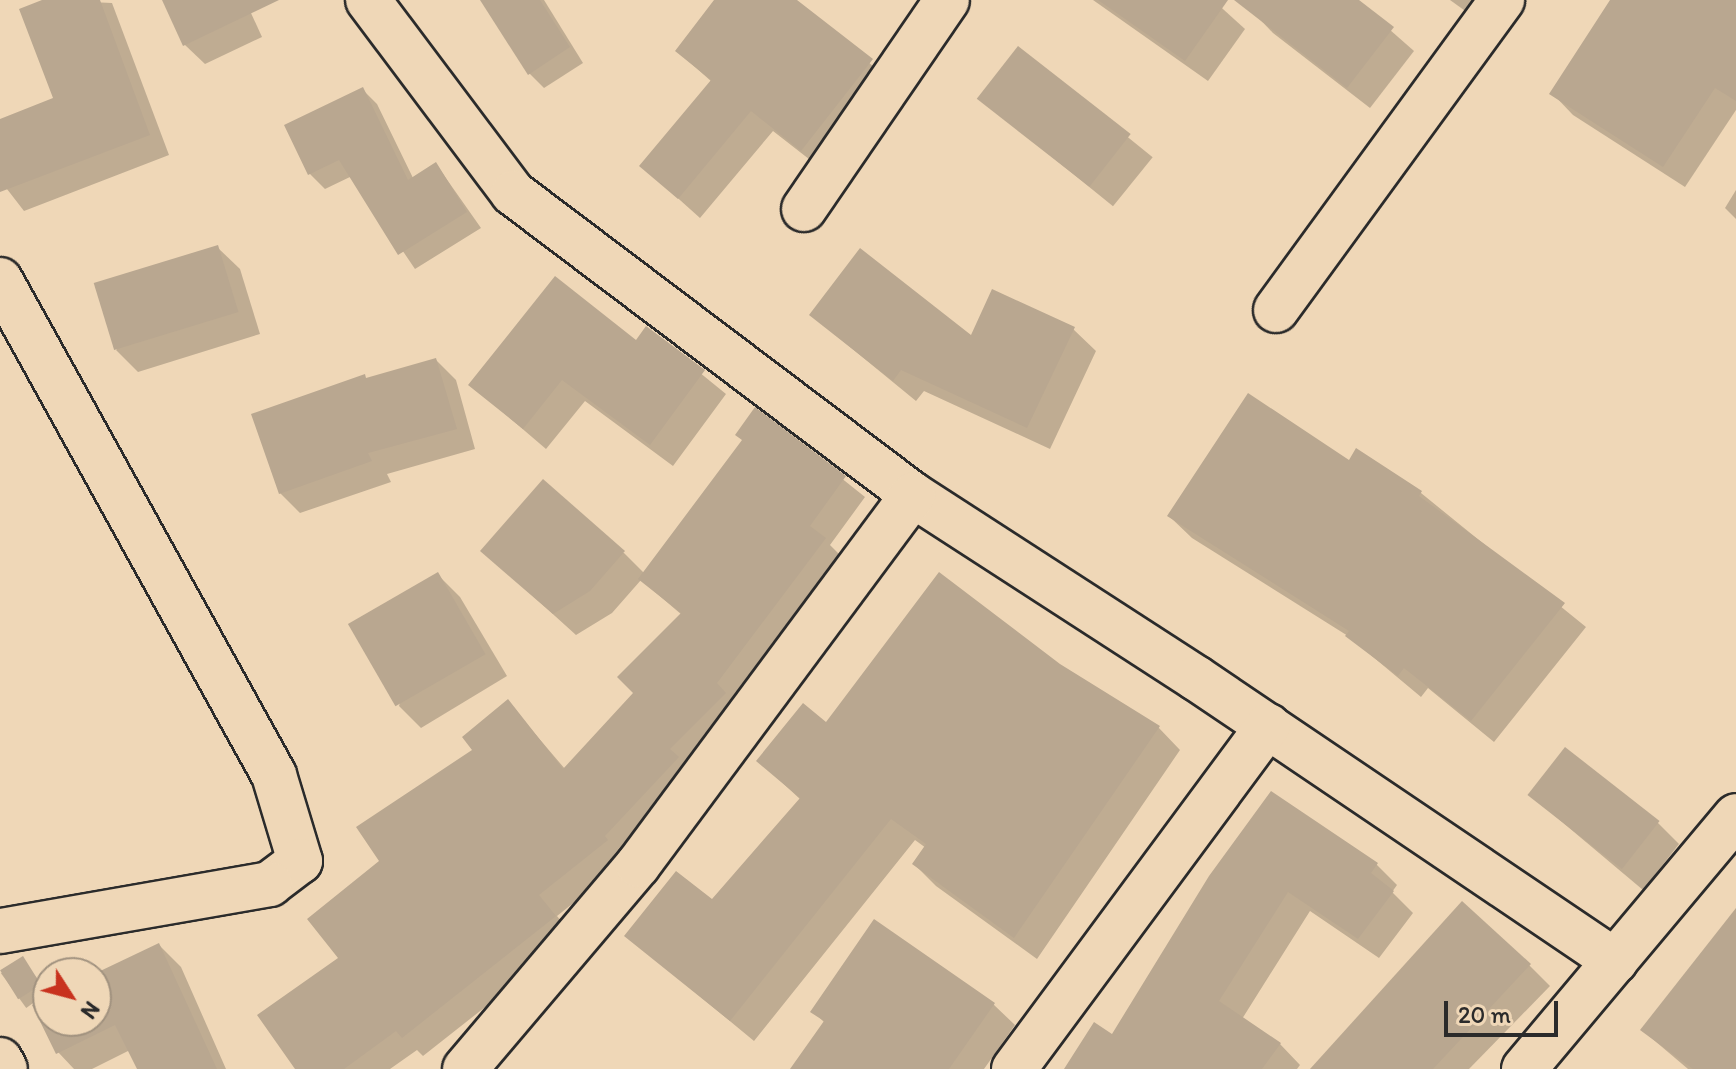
<!DOCTYPE html>
<html>
<head>
<meta charset="utf-8">
<style>
  body { margin:0 }
  #map { position:relative; width:1736px; height:1069px; overflow:hidden; background:#efd7b7; font-family:Itim,sans-serif }
  div>[style] { position:absolute }
  .shadow>* { inset:0; background:#0003; transform-origin:0 0 }
  .building>* { inset:0; background:#b9a790; transform-origin:0 0 }
  .roads { filter:drop-shadow(2px 0 #2b2b2b) drop-shadow(-2px 0 #2b2b2b) drop-shadow(0 2px #2b2b2b) drop-shadow(0 -2px #2b2b2b) }
  .minor>* { height:44px; margin:-22px; padding:0 22px; transform-origin:22px; border-radius:22px; background:#efd7b7 }
  span { translate:-50% -50%; white-space:nowrap; text-align:center; line-height:1.15; -webkit-text-stroke:7px #efd7b7; paint-order:stroke }
  .north { position:absolute; left:32px; top:957px; width:80px; height:80px; box-sizing:border-box; background:#efd7b7; border:2px solid #a1927f; border-radius:50%; rotate:126deg; font-size:22px; font-weight:700; line-height:32px; text-align:center; color:#2b2b2b }
  .north::after { content:''; display:block; margin:auto; width:28px; height:36px; background:#c8321e; clip-path:polygon(50% 0,100% 100%,50% 72%,0 100%) }
  .scale { position:absolute; left:1444px; top:1001px; width:114px; height:36px; box-sizing:border-box; border:4px solid #2b2b2b; border-top:0; padding-left:10px; font-size:24px; line-height:28px; white-space:nowrap; color:#2b2b2b; -webkit-text-stroke:6px #efd7b7; paint-order:stroke }
</style>
</head>
<body>
<div id="map">
  <div class="shadow">
    <i style="clip-path:polygon(47px 0,112px 3px,169px 155px,24px 211px,0 180px,0 121px,56px 100px)"></i>
    <i style="clip-path:polygon(164px 0,245px 0,262px 37px,205px 64px,185px 45px)"></i>
    <i style="clip-path:polygon(484px 0,544px 0,583px 63px,544px 88px,529px 73px)"></i>
    <i style="clip-path:polygon(717px 0,794px 0,892px 82px,823px 170px,773px 131px,700px 218px,642px 166px,712px 82px,677px 51px)"></i>
    <i style="clip-path:polygon(1093px 0,1213px 0,1245px 29px,1208px 81px)"></i>
    <i style="clip-path:polygon(1259px 0,1356px 0,1414px 51px,1370px 108px,1273px 33px,1251px 10px)"></i>
    <i style="clip-path:polygon(1450px 0,1488px 0,1475px 18px)"></i>
    <i style="clip-path:polygon(1611px 0,1736px 0,1736px 110px,1685px 187px,1573px 115px,1552px 93px)"></i>
    <i style="left:1019px;top:49px;width:172px;height:63px;rotate:39deg"></i>
    <i style="clip-path:polygon(362px 89px,377px 104px,413px 178px,436px 164px,481px 228px,415px 269px,352px 176px,325px 189px,310px 174px,287px 126px)"></i>
    <i style="clip-path:polygon(1736px 190px,1736px 219px,1725px 208px)"></i>
    <i style="clip-path:polygon(217px 247px,240px 269px,260px 334px,138px 372px,116px 350px)"></i>
    <i style="clip-path:polygon(811px 315px,971px 338px,1073px 329px,1096px 351px,1050px 449px,924px 391px,916px 401px)"></i>
    <i style="clip-path:polygon(646px 329px,726px 394px,673px 466px,585px 401px,546px 449px,471px 385px,636px 343px)"></i>
    <i style="clip-path:polygon(436px 360px,456px 380px,475px 449px,387px 474px,391px 482px,300px 513px,280px 493px,367px 380px)"></i>
    <i style="clip-path:polygon(756px 410px,865px 497px,830px 545px,844px 559px,626px 861px,557px 916px,574px 937px,423px 1056px,417px 1050px,390px 1069px,298px 1069px,381px 862px,475px 751px,508px 702px,565px 769px,636px 693px,682px 615px,641px 580px,612px 613px,576px 635px,483px 551px,624px 553px,645px 574px,744px 441px)"></i>
    <i style="clip-path:polygon(1349px 463px,1421px 493px,1586px 627px,1494px 742px,1428px 688px,1421px 697px,1348px 636px,1192px 538px,1169px 516px)"></i>
    <i style="clip-path:polygon(438px 575px,460px 597px,507px 676px,421px 728px,399px 706px)"></i>
    <i style="clip-path:polygon(1059px 666px,1158px 727px,1180px 750px,1037px 959px,936px 886px,914px 864px,926px 848px,915px 840px,754px 1041px,627px 936px,712px 902px,801px 800px,759px 761px,826px 725px)"></i>
    <i style="clip-path:polygon(1530px 795px,1657px 822px,1679px 844px,1643px 890px)"></i>
    <i style="clip-path:polygon(1376px 864px,1397px 885px,1392px 892px,1413px 913px,1379px 958px,1310px 911px,1242px 1019px,1280px 1044px,1300px 1065px,1297px 1069px,1066px 1069px,1113px 1037px,1210px 878px)"></i>
    <i style="clip-path:polygon(1736px 911px,1736px 1069px,1688px 1069px,1642px 1030px)"></i>
    <i style="clip-path:polygon(159px 945px,181px 967px,226px 1069px,140px 1069px,130px 1050px,92px 1069px,74px 1069px,58px 1052px,35px 1006px,48px 999px,48px 1021px,96px 1021px,96px 976px)"></i>
    <i style="left:22px;top:958px;width:43px;height:26px;rotate:54deg"></i>
    <i style="clip-path:polygon(1529px 965px,1550px 986px,1469px 1069px,1313px 1069px)"></i>
    <i style="clip-path:polygon(993px 1004px,1015px 1025px,984px 1069px,792px 1069px,825px 1023px,813px 1011px)"></i>
  </div>
  <div class="building">
    <i style="clip-path:polygon(42px 0,100px 0,150px 135px,0 192px,0 119px,53px 98px,19px 9px)"></i>
    <i style="clip-path:polygon(162px 0,279px 0,183px 46px)"></i>
    <i style="clip-path:polygon(480px 0,540px 0,570px 47px,528px 75px)"></i>
    <i style="clip-path:polygon(714px 0,797px 0,873px 59px,801px 151px,751px 111px,678px 199px,639px 166px,711px 80px,675px 51px)"></i>
    <i style="clip-path:polygon(1098px 0,1228px 0,1185px 61px)"></i>
    <i style="clip-path:polygon(1234px 0,1359px 0,1394px 27px,1347px 88px)"></i>
    <i style="clip-path:polygon(1610px 0,1736px 0,1736px 101px,1715px 88px,1663px 167px,1549px 94px)"></i>
    <i style="left:1018px;top:46px;width:143px;height:67px;rotate:38deg"></i>
    <i style="clip-path:polygon(363px 87px,408px 180px,436px 162px,467px 212px,398px 255px,339px 160px,308px 175px,284px 125px)"></i>
    <i style="left:218px;top:245px;width:70px;height:130px;rotate:73deg"></i>
    <i style="clip-path:polygon(860px 248px,971px 335px,992px 289px,1075px 327px,1027px 428px,901px 370px,893px 381px,809px 315px)"></i>
    <i style="clip-path:polygon(555px 276px,636px 340px,646px 326px,705px 370px,650px 445px,562px 380px,523px 429px,468px 385px)"></i>
    <i style="clip-path:polygon(436px 358px,457px 429px,368px 453px,372px 461px,279px 494px,251px 414px,365px 374px,366px 378px)"></i>
    <i style="clip-path:polygon(1248px 393px,1349px 460px,1356px 448px,1422px 491px,1419px 496px,1565px 603px,1471px 721px,1404px 668px,1398px 676px,1345px 636px,1349px 631px,1167px 516px)"></i>
    <i style="clip-path:polygon(755px 407px,846px 476px,810px 526px,826px 538px,717px 683px,726px 693px,670px 749px,679px 757px,605px 836px,608px 840px,539px 895px,556px 916px,402px 1038px,396px 1031px,344px 1069px,295px 1069px,257px 1015px,338px 958px,307px 919px,379px 861px,356px 827px,472px 750px,462px 737px,508px 699px,563px 769px,633px 693px,617px 677px,681px 613px,638px 579px,742px 440px,735px 435px)"></i>
    <i style="clip-path:polygon(543px 479px,625px 551px,590px 591px,553px 614px,480px 551px)"></i>
    <i style="left:438px;top:572px;width:95px;height:104px;rotate:60deg"></i>
    <i style="clip-path:polygon(939px 572px,1060px 664px,1160px 726px,1014px 938px,912px 864px,926px 844px,891px 819px,730px 1021px,624px 936px,676px 871px,712px 899px,800px 798px,756px 761px,803px 703px,826px 722px)"></i>
    <i style="left:1565px;top:747px;width:120px;height:61px;rotate:38deg"></i>
    <i style="clip-path:polygon(1271px 791px,1378px 863px,1371px 873px,1394px 891px,1358px 939px,1288px 892px,1219px 1001px,1281px 1043px,1262px 1069px,1064px 1069px,1094px 1022px,1112px 1034px,1209px 876px)"></i>
    <i style="clip-path:polygon(1462px 901px,1531px 964px,1433px 1069px,1310px 1069px)"></i>
    <i style="clip-path:polygon(1736px 908px,1736px 1069px,1693px 1069px,1640px 1030px)"></i>
    <i style="clip-path:polygon(874px 919px,995px 1003px,949px 1069px,790px 1069px,824px 1021px,810px 1012px)"></i>
    <i style="clip-path:polygon(159px 943px,217px 1069px,137px 1069px,115px 1025px,56px 1054px,32px 1005px,48px 997px,48px 1021px,96px 1021px,96px 973px)"></i>
    <i style="left:23px;top:956px;width:34px;height:27px;rotate:58deg"></i>
  </div>
  <div class="roads">
    <div class="minor">
      <i style="left:368px;top:0;width:241px;rotate:53.1deg"></i>
      <i style="left:513px;top:193px;width:501px;rotate:37.05deg"></i>
      <i style="left:913px;top:495px;width:337px;rotate:32.9deg"></i>
      <i style="left:1196px;top:678px;width:506px;rotate:34.04deg"></i>
      <i style="left:804px;top:209px;width:253px;rotate:-55.6deg"></i>
      <i style="left:0;top:280px;width:566px;rotate:61.03deg"></i>
      <i style="left:274px;top:775px;width:90px;rotate:73.2deg"></i>
      <i style="left:300px;top:861px;width:38px;rotate:143deg"></i>
      <i style="left:270px;top:884px;width:274px;rotate:170.1deg"></i>
      <i style="left:1276px;top:310px;width:384px;rotate:-53.9deg"></i>
      <i style="left:0;top:1060px;width:10px;rotate:61deg"></i>
      <i style="left:465px;top:1069px;width:267px;rotate:-49.7deg"></i>
      <i style="left:638px;top:865px;width:461px;rotate:-53.4deg"></i>
      <i style="left:1014px;top:1069px;width:427px;rotate:-53.5deg"></i>
      <i style="left:1524px;top:1069px;width:330px;rotate:-50deg"></i>
    </div>
  </div>
  <div class="north">N</div>
  <div class="scale">20 m</div>
</div>
</body>
</html>
